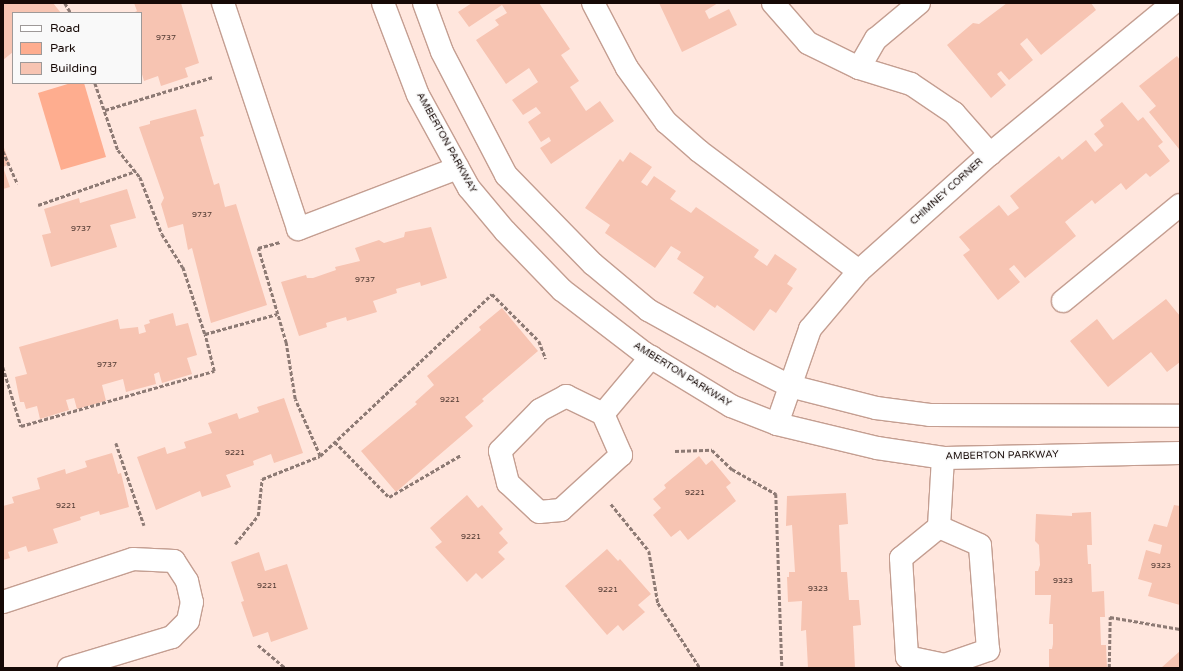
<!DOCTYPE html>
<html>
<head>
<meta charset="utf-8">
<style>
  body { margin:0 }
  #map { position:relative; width:1183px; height:671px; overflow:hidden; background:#ffe6dd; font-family:"Varela Round",sans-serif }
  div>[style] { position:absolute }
  .green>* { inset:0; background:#fead8f }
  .building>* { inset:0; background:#f7c4b2 }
  .path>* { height:2.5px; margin-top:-1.25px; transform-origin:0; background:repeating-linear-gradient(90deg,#8d7a74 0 4px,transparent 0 6px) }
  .roads { filter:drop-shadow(1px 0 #c49e91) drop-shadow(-1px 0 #c49e91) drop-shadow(0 1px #c49e91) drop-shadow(0 -1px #c49e91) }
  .minor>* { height:22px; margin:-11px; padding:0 11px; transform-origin:11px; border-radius:11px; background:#fff }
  span { translate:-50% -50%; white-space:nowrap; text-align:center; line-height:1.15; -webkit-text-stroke:3px #f9f9f9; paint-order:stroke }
  .number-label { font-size:8px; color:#4e3831 }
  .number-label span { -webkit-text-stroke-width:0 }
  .street-label { font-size:10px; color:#160906 }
  .frame { position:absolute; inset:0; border:4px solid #160906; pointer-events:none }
  .legend { position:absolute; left:12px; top:12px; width:130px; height:72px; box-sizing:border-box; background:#f9f9f9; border:1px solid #9e9998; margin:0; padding:5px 7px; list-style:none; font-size:12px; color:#160906 }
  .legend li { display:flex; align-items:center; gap:8px; height:20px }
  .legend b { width:20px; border:1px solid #9e9998 }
</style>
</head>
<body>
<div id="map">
  <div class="green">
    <i style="clip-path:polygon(71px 83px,84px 83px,106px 157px,61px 170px,38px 93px)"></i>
  </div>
  <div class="building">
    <i style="clip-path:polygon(3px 3px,53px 3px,61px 13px,13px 13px,13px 52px,3px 60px)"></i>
    <i style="clip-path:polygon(134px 3px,181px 3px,199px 63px,185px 68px,188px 77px,161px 86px,158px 76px,144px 81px,141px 71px,141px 13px,133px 13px,137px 11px)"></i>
    <i style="clip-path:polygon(472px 3px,539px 3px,570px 49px,561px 55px,579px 81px,570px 87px,586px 111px,600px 101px,614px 121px,551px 164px,540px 148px,551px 141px,549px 137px,541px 142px,528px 122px,541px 113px,536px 107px,523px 115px,512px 100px,538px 82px,529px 68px,506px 84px,476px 40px,499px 25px,495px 20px,507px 13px,502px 5px,469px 27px,458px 12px)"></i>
    <i style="clip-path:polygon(659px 3px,718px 3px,705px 11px,709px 19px,729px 9px,737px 25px,682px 52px)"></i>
    <i style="clip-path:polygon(1007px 3px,1091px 3px,1096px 10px,1041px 55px,1027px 38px,1020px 44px,1033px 60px,1009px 80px,1001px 71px,997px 74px,1006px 85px,991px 98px,947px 45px,973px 23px,979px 24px)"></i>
    <i style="clip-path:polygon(1177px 56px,1180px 60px,1179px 149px,1149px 112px,1156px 106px,1139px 86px)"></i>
    <i style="clip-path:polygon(1122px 102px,1138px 121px,1143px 117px,1163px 142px,1158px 146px,1170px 161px,1150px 177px,1146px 173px,1126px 190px,1121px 183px,1095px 204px,1092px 200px,1065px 222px,1076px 236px,1025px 278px,1014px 265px,1009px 269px,1020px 282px,998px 300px,963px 255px,970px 250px,959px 237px,999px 205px,1008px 216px,1019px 208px,1010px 196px,1059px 156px,1062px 160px,1086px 140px,1095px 152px,1103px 145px,1094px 134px,1104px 126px,1100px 120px)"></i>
    <i style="clip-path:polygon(196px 109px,204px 136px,200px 137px,214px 185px,219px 183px,225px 207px,236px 204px,267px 305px,211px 323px,192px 248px,188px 250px,183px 224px,168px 228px,161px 204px,164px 198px,139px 127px,150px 124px,150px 121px)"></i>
    <i style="clip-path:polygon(3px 145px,10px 164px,3px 167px)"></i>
    <i style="clip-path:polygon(630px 152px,652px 167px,641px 182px,647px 186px,654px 176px,676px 191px,670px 199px,691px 213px,696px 207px,759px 250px,754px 257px,767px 266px,775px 254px,797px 269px,787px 284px,793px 288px,776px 313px,770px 309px,754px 331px,717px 305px,715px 308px,693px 293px,704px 277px,677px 259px,681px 252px,671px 246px,655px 268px,605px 233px,610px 225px,585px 208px,620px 159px,623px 162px)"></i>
    <i style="clip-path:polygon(3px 167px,10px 187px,3px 189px)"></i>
    <i style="clip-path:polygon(127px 189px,136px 218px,110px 225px,117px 247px,51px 267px,42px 235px,51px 233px,44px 209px,79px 198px,80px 203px)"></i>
    <i style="clip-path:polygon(431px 227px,447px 278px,421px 286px,420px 282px,396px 289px,397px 293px,373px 301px,377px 312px,347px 321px,346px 317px,326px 323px,327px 327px,299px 336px,281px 282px,306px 275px,307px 278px,313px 278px,336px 270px,335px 267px,360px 261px,355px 248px,379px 240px,384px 243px,404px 237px,405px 232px)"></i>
    <i style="clip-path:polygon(1166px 299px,1180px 316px,1180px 362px,1167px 372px,1151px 352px,1108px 387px,1070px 341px,1097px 319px,1113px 340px)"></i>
    <i style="clip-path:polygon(502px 308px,538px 351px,482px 399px,484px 401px,465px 417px,473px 426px,396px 492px,361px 451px,417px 404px,415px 402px,434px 385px,427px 376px,481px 330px,479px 327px)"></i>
    <i style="clip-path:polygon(173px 313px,176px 326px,188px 323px,197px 355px,187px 358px,192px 374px,162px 383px,159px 372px,154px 374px,156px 384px,126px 392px,123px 379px,102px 385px,106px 401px,77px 409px,74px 398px,66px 400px,69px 410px,40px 419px,37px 406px,26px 409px,24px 402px,20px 402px,15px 377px,27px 374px,19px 347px,118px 319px,120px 329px,138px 327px,139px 334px,146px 332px,144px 325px,150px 323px,149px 320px)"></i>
    <i style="clip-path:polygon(284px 398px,303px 453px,274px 463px,271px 454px,253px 461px,254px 465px,226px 475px,231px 487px,202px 497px,200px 491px,156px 510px,137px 457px,165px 447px,167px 454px,186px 448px,184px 442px,212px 433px,208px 423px,237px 413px,239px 419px,259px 412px,257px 407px)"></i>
    <i style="clip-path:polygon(112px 453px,118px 474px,121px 473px,129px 507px,100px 515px,99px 511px,80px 517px,81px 520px,53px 529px,58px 543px,28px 552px,26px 546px,8px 552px,10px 558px,3px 560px,3px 506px,14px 503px,12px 497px,40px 489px,37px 478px,65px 469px,66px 474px,87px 467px,85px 461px)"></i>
    <i style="clip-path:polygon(699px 456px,706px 465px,712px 460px,731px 483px,726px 487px,736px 501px,688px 540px,680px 530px,671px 537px,653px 515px,661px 508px,653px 499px,666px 488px,664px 485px)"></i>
    <i style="clip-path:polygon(846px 493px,848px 524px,839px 525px,841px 572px,847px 572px,849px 600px,859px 600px,861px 625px,853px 626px,855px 668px,808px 668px,806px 630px,801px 631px,802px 601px,788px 602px,787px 577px,789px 577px,789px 572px,795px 572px,792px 525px,786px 526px,787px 496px)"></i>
    <i style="clip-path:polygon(467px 495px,478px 508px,482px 505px,503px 529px,499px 533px,508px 543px,498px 552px,505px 559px,482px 579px,476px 573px,467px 582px,435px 547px,442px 542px,430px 528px)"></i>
    <i style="clip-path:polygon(1174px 505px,1180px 506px,1180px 605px,1148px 596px,1152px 583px,1138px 579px,1146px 550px,1160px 554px,1162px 545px,1148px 541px,1154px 524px,1167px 527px)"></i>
    <i style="clip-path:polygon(1091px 512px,1092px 545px,1087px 545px,1088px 564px,1091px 564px,1092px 592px,1104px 591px,1105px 617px,1100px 617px,1101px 645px,1106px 645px,1107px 668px,1049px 668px,1049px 649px,1052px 649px,1053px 644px,1053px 624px,1049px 624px,1051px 595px,1035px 595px,1035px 571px,1038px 571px,1040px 565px,1039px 545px,1035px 541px,1036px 514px,1072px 516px,1072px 513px)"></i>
    <i style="clip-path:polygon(607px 549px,618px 561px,620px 559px,651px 594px,638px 605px,645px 612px,623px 631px,618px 625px,607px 635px,565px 586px)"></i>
    <i style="clip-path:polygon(259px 552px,265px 571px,287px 564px,308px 629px,271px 642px,268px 632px,253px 637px,241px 602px,244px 601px,231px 562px)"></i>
    <i style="clip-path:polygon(1180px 651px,1180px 668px,1161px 668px)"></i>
  </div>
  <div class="path">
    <i style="left:65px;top:3px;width:12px;rotate:59deg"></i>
    <i style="left:95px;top:83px;width:71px;rotate:71.1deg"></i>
    <i style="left:118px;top:150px;width:35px;rotate:51deg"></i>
    <i style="left:140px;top:177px;width:61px;rotate:68.9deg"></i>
    <i style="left:162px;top:234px;width:39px;rotate:58deg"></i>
    <i style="left:183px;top:267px;width:71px;rotate:71.8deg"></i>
    <i style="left:105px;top:110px;width:113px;rotate:-17deg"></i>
    <i style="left:3px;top:151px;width:36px;rotate:66deg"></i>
    <i style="left:38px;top:205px;width:104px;rotate:-19.1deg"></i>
    <i style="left:3px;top:367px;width:62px;rotate:73deg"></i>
    <i style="left:21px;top:426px;width:201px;rotate:-15.9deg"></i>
    <i style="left:214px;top:371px;width:38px;rotate:-104deg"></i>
    <i style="left:205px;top:334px;width:75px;rotate:-15.5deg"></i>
    <i style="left:335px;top:442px;width:77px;rotate:45.5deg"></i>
    <i style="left:389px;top:497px;width:83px;rotate:-30.3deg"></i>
    <i style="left:116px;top:443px;width:87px;rotate:71.1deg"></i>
    <i style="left:675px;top:451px;width:37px;rotate:-2deg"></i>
    <i style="left:712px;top:450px;width:28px;rotate:44deg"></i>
    <i style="left:732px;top:469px;width:51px;rotate:29.6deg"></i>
    <i style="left:776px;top:494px;width:174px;rotate:88deg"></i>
    <i style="left:320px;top:456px;width:236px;rotate:-43.3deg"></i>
    <i style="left:492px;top:294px;width:66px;rotate:45deg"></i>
    <i style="left:539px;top:341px;width:19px;rotate:69deg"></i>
    <i style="left:611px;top:504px;width:60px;rotate:51deg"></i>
    <i style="left:649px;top:551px;width:53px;rotate:80.2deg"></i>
    <i style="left:658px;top:603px;width:77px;rotate:57.1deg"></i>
    <i style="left:235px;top:544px;width:36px;rotate:-51deg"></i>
    <i style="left:258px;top:516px;width:37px;rotate:-84deg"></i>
    <i style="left:262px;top:479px;width:62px;rotate:-21.6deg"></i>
    <i style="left:320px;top:456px;width:62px;rotate:-113.7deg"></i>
    <i style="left:295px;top:399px;width:57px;rotate:-99.1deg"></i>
    <i style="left:286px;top:343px;width:99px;rotate:-106.4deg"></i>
    <i style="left:258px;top:248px;width:23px;rotate:-15deg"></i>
    <i style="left:258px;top:645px;width:35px;rotate:40deg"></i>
    <i style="left:1109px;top:668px;width:51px;rotate:-88.9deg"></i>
    <i style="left:1110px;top:617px;width:71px;rotate:9.7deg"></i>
  </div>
  <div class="roads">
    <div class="minor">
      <i style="left:223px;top:3px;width:238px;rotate:71.6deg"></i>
      <i style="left:298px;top:229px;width:171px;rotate:-20.9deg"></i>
      <i style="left:383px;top:3px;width:98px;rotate:69.2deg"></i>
      <i style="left:418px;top:95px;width:106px;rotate:61.3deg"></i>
      <i style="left:469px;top:188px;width:56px;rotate:50.1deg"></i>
      <i style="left:505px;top:231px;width:82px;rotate:46deg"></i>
      <i style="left:562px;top:290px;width:103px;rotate:37.5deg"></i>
      <i style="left:644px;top:353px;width:102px;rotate:31.3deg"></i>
      <i style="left:731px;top:406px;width:49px;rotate:21.4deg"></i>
      <i style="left:777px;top:424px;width:103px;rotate:13.5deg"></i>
      <i style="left:877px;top:448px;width:69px;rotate:8.4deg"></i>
      <i style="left:945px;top:458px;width:235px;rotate:-1.2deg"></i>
      <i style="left:424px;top:3px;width:52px;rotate:69.8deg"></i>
      <i style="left:442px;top:52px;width:139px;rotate:62.5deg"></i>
      <i style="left:506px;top:175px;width:124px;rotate:45.7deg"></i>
      <i style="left:593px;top:264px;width:72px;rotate:39.9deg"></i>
      <i style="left:648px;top:310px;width:105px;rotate:29deg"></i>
      <i style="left:740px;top:361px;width:56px;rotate:26.6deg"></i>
      <i style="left:790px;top:386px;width:89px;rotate:14.3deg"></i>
      <i style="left:876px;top:408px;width:54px;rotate:7.4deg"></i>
      <i style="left:930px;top:415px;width:250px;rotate:0.2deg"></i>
      <i style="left:593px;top:3px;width:73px;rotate:62.4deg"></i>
      <i style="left:627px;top:68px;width:67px;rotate:54.2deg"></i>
      <i style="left:666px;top:122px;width:44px;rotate:41.3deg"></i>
      <i style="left:699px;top:151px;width:200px;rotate:36.9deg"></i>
      <i style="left:773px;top:3px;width:53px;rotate:48.8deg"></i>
      <i style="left:808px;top:43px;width:57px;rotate:26.1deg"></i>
      <i style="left:859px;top:68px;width:54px;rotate:17.1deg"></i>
      <i style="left:911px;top:84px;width:52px;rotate:34deg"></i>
      <i style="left:954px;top:113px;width:55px;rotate:48.7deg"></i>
      <i style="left:859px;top:68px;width:34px;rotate:-60deg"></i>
      <i style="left:876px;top:39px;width:56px;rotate:-39.9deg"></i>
      <i style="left:1063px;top:301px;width:151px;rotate:-39.4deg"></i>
      <i style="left:603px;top:414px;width:45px;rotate:66.3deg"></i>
      <i style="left:621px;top:455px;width:81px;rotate:137.5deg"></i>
      <i style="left:561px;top:510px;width:22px;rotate:175deg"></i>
      <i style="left:539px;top:512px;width:42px;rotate:-136.9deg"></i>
      <i style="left:508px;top:483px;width:33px;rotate:-104deg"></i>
      <i style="left:500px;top:451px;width:57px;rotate:-45.7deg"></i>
      <i style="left:540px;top:410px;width:30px;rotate:-28deg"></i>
      <i style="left:566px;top:396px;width:41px;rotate:25.9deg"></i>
      <i style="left:603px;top:414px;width:75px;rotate:-49.9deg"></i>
      <i style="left:777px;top:424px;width:101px;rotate:-70.8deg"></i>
      <i style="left:810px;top:329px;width:76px;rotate:-49.8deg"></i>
      <i style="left:859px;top:271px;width:176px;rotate:-41.8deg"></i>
      <i style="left:990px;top:154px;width:237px;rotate:-39.5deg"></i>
      <i style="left:939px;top:527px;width:49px;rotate:140.8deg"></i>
      <i style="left:901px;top:558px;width:99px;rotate:86.5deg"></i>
      <i style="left:907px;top:657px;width:39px;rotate:12deg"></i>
      <i style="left:945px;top:665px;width:46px;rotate:-19.2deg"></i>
      <i style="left:988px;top:650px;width:105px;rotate:-94.4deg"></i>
      <i style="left:980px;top:545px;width:45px;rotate:-156.3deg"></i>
      <i style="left:939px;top:527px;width:69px;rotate:-86.7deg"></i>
      <i style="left:3px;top:602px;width:137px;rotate:-18.3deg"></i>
      <i style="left:133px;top:559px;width:41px;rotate:2.8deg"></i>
      <i style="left:174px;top:561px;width:24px;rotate:57deg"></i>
      <i style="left:187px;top:581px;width:22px;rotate:77deg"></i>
      <i style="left:192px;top:602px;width:19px;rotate:102deg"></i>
      <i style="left:188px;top:621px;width:23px;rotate:135deg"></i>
      <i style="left:172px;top:637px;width:108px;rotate:163.2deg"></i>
    </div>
  </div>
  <div class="number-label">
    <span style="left:166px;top:38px">9737</span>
    <span style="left:202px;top:215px">9737</span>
    <span style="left:81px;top:229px">9737</span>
    <span style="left:365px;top:280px">9737</span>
    <span style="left:107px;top:365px">9737</span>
    <span style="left:450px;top:400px">9221</span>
    <span style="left:235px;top:453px">9221</span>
    <span style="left:695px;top:493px">9221</span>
    <span style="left:66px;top:506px">9221</span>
    <span style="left:471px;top:537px">9221</span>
    <span style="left:1161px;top:566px">9323</span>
    <span style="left:1063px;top:581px">9323</span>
    <span style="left:267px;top:586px">9221</span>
    <span style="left:818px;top:589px">9323</span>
    <span style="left:608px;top:590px">9221</span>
  </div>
  <div class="street-label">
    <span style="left:446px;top:143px;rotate:61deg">AMBERTON PARKWAY</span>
    <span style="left:947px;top:192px;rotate:-42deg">CHIMNEY CORNER</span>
    <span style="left:682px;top:375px;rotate:32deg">AMBERTON PARKWAY</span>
    <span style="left:1002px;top:456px;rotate:-1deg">AMBERTON PARKWAY</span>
  </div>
  <div class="frame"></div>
  <ul class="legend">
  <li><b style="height:5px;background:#fff"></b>Road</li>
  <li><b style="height:11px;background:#fead8f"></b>Park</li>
  <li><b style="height:11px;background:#f7c4b2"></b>Building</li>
  </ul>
</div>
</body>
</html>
